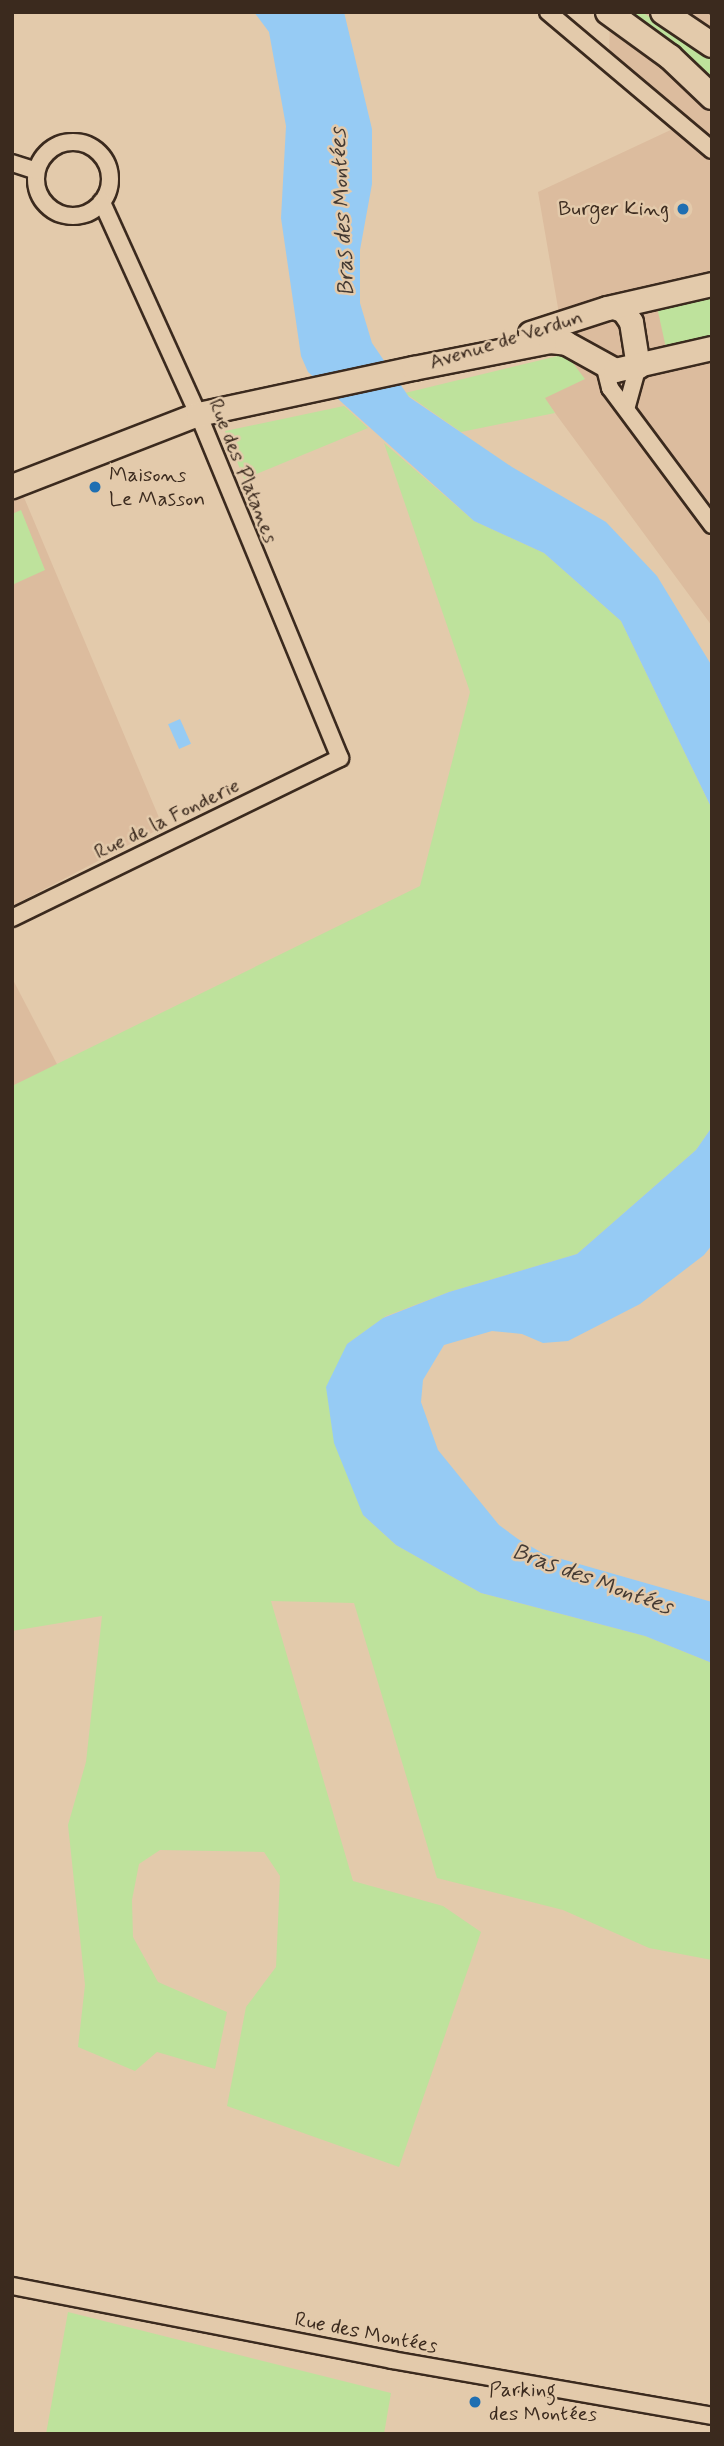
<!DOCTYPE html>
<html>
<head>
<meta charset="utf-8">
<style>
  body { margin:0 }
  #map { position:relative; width:724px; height:2446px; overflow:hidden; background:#e3caab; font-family:Mynerve,sans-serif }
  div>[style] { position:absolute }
  .built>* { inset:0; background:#dcbc9e }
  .green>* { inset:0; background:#bee29c }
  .water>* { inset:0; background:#96cbf4; transform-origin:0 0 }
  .roads { filter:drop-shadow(2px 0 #3b2a1e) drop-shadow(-2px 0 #3b2a1e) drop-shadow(0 2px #3b2a1e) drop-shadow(0 -2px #3b2a1e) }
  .street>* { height:16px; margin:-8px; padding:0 8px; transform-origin:8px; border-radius:8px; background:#e3caab }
  .street>.ring { margin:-8px; padding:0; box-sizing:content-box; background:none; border:16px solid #e3caab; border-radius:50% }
  .secondary>* { height:23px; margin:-11.5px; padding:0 11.5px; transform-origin:11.5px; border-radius:11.5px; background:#e3caab }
  .primary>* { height:24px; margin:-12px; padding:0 12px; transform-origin:12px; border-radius:12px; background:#e3caab }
  .tram>* { height:2px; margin:-1px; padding:0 1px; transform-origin:1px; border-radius:1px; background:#3b2a1e }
  .dots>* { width:19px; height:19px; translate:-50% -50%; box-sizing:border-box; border:4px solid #e3caab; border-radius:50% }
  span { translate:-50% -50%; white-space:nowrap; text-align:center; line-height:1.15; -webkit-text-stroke:5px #e3caab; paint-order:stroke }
  .poi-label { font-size:21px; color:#3b2a1e }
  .right { translate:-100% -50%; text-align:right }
  .left { translate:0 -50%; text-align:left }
  .street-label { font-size:21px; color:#3b2a1e }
  .water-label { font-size:23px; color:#443a33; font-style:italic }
  .frame { position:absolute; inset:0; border:14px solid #3b2a1e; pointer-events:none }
</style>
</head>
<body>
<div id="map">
  <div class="built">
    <i style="clip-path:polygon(610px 12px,712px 12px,712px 626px,544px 398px,568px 366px,538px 192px,677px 127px,609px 60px)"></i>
    <i style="clip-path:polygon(12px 469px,163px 827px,12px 906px)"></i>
    <i style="clip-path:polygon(12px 978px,58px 1066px,12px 1086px)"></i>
  </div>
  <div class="green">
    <i style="clip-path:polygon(629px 12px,642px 12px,712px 58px,712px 80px,677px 47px)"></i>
    <i style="clip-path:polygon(712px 294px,712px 337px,666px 348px,657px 307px)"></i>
    <i style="clip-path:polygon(566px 354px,585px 379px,545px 398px,555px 413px,461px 432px,405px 393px)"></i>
    <i style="clip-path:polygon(344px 406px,368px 428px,244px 479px,225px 431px)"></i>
    <i style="clip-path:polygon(384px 443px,474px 521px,544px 553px,621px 621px,712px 809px,712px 1127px,696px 1150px,577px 1254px,449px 1292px,386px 1316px,347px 1344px,363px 1515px,396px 1545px,481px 1593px,645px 1636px,712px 1663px,712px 1960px,649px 1948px,563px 1910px,437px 1878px,354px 1603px,271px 1601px,353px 1881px,443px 1906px,481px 1932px,399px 2167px,227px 2106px,246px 2007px,276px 1967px,280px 1876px,264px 1852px,160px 1850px,139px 1864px,132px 1900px,133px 1937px,158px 1982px,227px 2012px,215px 2069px,157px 2052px,135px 2071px,78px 2047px,85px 1985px,68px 1825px,86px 1762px,102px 1616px,12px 1631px,12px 1086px,420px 886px,470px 692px)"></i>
    <i style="clip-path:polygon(21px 510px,45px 570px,12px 585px,12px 514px)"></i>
    <i style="clip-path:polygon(68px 2312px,391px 2393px,384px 2434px,46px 2434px)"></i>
  </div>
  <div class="water">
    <i style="clip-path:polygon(254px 12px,344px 12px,372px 129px,372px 184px,360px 250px,360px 303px,372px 343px,409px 397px,512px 467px,606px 522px,657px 576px,712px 666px,712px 809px,621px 621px,544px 553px,474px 521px,308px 372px,301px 356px,281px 218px,286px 126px,269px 32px)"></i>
    <i style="left:180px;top:719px;width:27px;height:13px;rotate:66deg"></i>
    <i style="clip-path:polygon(712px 1127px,712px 1245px,704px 1255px,640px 1304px,568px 1341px,543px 1343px,522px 1334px,492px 1331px,444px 1345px,423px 1380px,421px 1402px,438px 1450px,499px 1525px,518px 1539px,544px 1554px,712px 1602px,712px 1663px,645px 1636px,481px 1593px,396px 1545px,363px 1515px,334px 1443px,326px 1387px,347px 1344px,383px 1318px,449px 1292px,577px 1254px,696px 1150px)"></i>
  </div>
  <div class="roads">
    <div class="street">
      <i style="left:548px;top:12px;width:214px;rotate:40.1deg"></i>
      <i class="ring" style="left:36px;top:142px;width:58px;height:58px"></i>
      <i style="left:12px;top:163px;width:25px;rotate:18deg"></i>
      <i style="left:605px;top:368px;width:21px;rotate:76deg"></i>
      <i style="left:610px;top:388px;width:171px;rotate:53.3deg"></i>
      <i style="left:627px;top:406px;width:41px;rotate:-74.6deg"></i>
      <i style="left:12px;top:918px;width:365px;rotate:-26deg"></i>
      <i style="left:340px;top:758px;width:372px;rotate:-112.4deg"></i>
      <i style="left:198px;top:414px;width:233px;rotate:-114.4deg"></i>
      <i style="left:12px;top:2286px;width:387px;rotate:11deg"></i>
      <i style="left:392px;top:2360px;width:325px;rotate:9.9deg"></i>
    </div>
    <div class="secondary">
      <i style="left:613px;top:307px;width:10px;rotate:17deg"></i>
      <i style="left:623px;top:310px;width:14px;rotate:56deg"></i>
      <i style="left:631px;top:322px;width:45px;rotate:81deg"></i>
      <i style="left:530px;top:333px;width:81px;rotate:-18deg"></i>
      <i style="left:607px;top:308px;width:108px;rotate:-12.9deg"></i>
      <i style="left:12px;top:486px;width:199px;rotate:-21.2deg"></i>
      <i style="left:198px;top:414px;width:220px;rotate:-12.1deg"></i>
      <i style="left:413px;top:368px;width:140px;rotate:-11.1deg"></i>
      <i style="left:550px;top:341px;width:16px;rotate:7deg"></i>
      <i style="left:566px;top:343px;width:56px;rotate:28.9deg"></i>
      <i style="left:615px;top:370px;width:99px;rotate:-12.8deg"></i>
    </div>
    <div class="primary">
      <i style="left:608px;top:12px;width:77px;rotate:36deg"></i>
      <i style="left:670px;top:57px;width:58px;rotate:43.6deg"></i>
      <i style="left:663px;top:12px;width:59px;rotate:34deg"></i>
    </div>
  </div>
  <div class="tram">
    <i style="left:708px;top:12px;width:5px;rotate:37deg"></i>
  </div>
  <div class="dots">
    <i style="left:683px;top:209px;background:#1f6fb2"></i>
    <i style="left:95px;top:487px;background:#1f6fb2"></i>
    <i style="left:475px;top:2402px;background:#1f6fb2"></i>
  </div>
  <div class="poi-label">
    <span class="right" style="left:669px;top:209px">Burger King</span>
    <span class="left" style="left:109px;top:487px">Maisons<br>Le Masson</span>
    <span class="left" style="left:489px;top:2402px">Parking<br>des Montées</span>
  </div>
  <div class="street-label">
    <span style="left:506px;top:340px;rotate:-17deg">Avenue de Verdun</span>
    <span style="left:243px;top:471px;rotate:68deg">Rue des Platanes</span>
    <span style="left:167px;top:819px;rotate:-26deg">Rue de la Fonderie</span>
    <span style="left:366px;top:2333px;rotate:11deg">Rue des Montées</span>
  </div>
  <div class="water-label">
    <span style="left:343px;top:212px;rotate:-93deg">Bras des Montées</span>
    <span style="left:592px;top:1580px;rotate:20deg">Bras des Montées</span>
  </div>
  <div class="frame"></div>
</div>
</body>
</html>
